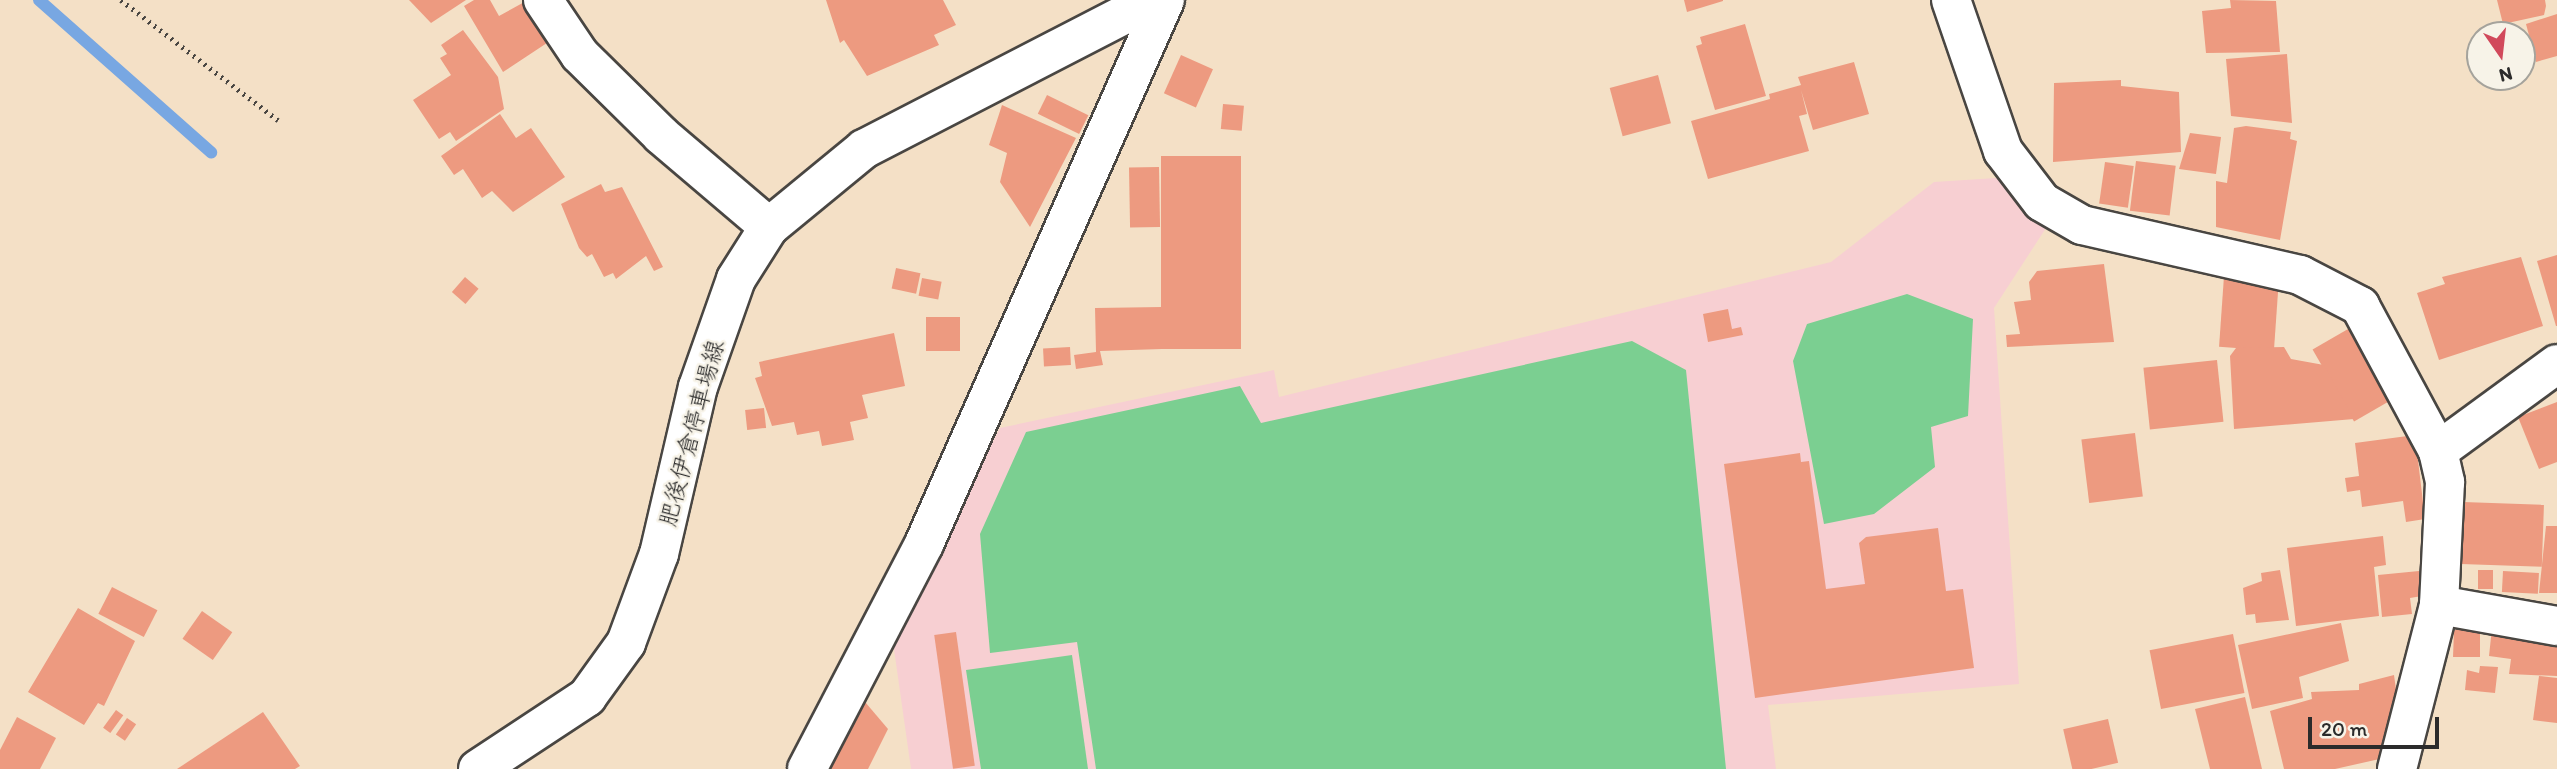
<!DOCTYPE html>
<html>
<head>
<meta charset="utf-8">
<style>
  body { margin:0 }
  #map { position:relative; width:2557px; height:769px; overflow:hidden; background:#f4e0c6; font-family:Itim,"Klee One",sans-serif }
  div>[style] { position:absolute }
  .built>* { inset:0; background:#f7cfd2 }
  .green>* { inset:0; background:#7bcf91 }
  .stream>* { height:12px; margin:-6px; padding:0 6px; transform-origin:6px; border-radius:6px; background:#78a7e2 }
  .building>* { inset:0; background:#ed9a80; transform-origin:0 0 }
  .path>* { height:4.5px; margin-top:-2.25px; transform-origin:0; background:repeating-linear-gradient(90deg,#494642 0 2px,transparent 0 7px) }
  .roads { filter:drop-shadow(2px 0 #494642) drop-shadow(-2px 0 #494642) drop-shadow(0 2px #494642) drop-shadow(0 -2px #494642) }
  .street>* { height:38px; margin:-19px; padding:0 19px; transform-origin:19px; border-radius:19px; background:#fff }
  .secondary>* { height:38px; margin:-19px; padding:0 19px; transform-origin:19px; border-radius:19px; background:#fff }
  span { translate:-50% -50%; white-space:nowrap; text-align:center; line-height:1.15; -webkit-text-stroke:5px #f7f3e8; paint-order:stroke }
  .street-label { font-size:24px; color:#2b2b2b }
  .north { position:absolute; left:2466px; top:21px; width:70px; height:70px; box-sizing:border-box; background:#f7f3e8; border:2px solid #a5a39c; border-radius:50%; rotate:166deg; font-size:19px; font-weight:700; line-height:28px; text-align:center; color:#2b2b2b }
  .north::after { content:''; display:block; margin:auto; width:24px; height:32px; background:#d1495b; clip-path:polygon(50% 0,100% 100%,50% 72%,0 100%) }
  .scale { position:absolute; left:2308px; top:717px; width:131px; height:32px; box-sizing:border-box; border:4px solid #2b2b2b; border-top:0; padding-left:9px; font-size:21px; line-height:24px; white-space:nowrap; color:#2b2b2b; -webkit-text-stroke:5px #f7f3e8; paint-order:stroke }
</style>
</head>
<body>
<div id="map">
  <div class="built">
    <i style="clip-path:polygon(1996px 178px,2046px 228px,1994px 308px,2019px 684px,1768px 705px,1776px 769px,911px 769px,892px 635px,1000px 428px,1274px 370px,1279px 397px,1831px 262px,1934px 182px)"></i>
  </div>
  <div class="green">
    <i style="clip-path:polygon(1907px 294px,1973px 319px,1968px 416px,1931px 427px,1935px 467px,1874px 514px,1824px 524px,1793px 361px,1807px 324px)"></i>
    <i style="clip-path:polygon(1632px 341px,1686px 370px,1726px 769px,1096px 769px,1077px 642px,990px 653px,980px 534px,1026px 432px,1240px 386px,1261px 423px)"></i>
    <i style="clip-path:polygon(1072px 655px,1088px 769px,981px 769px,966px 670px)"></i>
  </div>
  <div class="stream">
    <i style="left:39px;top:0;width:230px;rotate:41.5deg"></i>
  </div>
  <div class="building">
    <i style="clip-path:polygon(409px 0,466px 0,431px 23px)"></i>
    <i style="clip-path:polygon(474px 0,490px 0,499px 16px,528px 0,556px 37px,503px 72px,464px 6px)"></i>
    <i style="clip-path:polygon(826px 0,943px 0,956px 25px,934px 35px,939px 45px,867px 76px,844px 40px,840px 43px)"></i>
    <i style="clip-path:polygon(1684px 0,1723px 0,1723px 1px,1687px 12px)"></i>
    <i style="clip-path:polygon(2230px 0,2276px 1px,2280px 52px,2206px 53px,2202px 11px,2231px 8px)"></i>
    <i style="clip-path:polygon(2497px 0,2545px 0,2546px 6px,2544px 15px,2503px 24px)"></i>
    <i style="clip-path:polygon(2557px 14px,2557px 56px,2536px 62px,2526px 24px)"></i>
    <i style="clip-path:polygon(1745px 24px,1766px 96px,1715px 110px,1696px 46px,1702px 44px,1700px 37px)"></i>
    <i style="clip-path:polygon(463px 30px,498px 77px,504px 109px,456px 141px,450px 132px,439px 139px,413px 100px,451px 75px,440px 58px,447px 54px,441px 45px)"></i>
    <i style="clip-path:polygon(2287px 54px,2292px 123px,2231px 116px,2226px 59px)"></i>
    <i style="left:1181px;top:55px;width:35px;height:42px;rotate:24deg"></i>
    <i style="clip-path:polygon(1854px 62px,1869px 114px,1813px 130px,1801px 90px,1807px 114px,1799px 116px,1809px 151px,1708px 179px,1691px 121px,1770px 99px,1769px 94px,1801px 85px,1798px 77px)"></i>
    <i style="left:1658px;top:75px;width:50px;height:50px;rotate:75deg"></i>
    <i style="clip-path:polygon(2121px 80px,2121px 86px,2179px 92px,2181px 152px,2053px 162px,2054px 83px)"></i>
    <i style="left:1047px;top:95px;width:46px;height:21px;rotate:26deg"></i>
    <i style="left:1223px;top:104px;width:21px;height:25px;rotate:5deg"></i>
    <i style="clip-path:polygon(1002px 105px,1076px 138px,1030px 227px,1000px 182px,1007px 153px,989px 145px)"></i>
    <i style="clip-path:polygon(500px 114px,516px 138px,531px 128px,565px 177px,513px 212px,492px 191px,482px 198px,463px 169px,454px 175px,441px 156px)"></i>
    <i style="clip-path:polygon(2246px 126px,2291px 132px,2290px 139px,2297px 141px,2280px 240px,2216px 227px,2216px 181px,2227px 183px,2234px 128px)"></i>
    <i style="clip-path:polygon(2190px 133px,2221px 137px,2216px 174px,2179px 169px)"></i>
    <i style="left:1161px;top:156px;width:80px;height:193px"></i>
    <i style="left:2136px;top:161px;width:40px;height:50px;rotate:7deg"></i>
    <i style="left:2105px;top:162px;width:29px;height:42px;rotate:8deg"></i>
    <i style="left:1159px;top:167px;width:60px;height:30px;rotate:89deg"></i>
    <i style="clip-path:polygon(601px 184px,605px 192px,622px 187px,663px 267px,654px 271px,646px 256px,616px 279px,613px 273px,604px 277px,592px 254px,587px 257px,579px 248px,561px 204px)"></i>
    <i style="clip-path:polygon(2557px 255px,2557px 326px,2556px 326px,2537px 261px)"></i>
    <i style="clip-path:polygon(2521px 257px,2543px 326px,2439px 360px,2417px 293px,2445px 284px,2442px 277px)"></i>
    <i style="clip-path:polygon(2104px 264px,2114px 342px,2007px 347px,2006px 335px,2020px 334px,2014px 302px,2031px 300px,2029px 282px,2037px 271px)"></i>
    <i style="left:896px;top:268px;width:25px;height:21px;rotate:12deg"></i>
    <i style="left:2224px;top:276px;width:55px;height:71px;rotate:4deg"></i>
    <i style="left:465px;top:277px;width:18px;height:20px;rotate:41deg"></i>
    <i style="left:922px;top:278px;width:20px;height:18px;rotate:11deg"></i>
    <i style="clip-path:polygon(1162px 307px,1162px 349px,1100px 351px,1103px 365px,1076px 369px,1074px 355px,1096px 352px,1095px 308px)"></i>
    <i style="clip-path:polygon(1728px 309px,1732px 329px,1741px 327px,1743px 335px,1708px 342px,1703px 314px)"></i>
    <i style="left:926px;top:317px;width:34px;height:34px"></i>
    <i style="left:2355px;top:325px;width:83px;height:49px;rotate:60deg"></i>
    <i style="clip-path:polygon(894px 333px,905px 386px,862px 395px,868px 418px,850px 422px,854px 440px,822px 446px,819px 431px,797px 435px,794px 422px,772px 426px,755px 378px,762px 376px,759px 362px)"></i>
    <i style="left:1070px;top:347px;width:18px;height:27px;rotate:87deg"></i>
    <i style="clip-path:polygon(2284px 347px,2291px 359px,2324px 365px,2354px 419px,2234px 429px,2230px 356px,2236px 348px)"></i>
    <i style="left:2217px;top:360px;width:62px;height:74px;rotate:84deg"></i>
    <i style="clip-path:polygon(2557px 402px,2557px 462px,2539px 469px,2518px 417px)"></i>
    <i style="left:764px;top:408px;width:20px;height:19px;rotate:84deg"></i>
    <i style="left:2135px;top:433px;width:64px;height:54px;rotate:83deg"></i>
    <i style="clip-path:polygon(2415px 435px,2425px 519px,2406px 522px,2403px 501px,2362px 507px,2360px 490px,2347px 492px,2345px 478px,2359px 476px,2355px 443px)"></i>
    <i style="clip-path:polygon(1800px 453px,1801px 462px,1809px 461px,1826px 589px,1865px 584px,1859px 543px,1866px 537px,1938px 528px,1946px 591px,1963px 589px,1974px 668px,1755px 698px,1724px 464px)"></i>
    <i style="left:2463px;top:502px;width:81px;height:62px;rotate:2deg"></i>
    <i style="clip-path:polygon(2546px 526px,2557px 526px,2557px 593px,2539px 593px)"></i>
    <i style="clip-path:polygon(2383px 536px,2386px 565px,2374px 567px,2379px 616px,2296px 626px,2287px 548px)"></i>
    <i style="clip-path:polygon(2280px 570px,2289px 620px,2256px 623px,2255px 614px,2246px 615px,2243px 588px,2262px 581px,2261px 573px)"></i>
    <i style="left:2478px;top:570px;width:15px;height:19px"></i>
    <i style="clip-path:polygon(2419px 571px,2422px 596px,2410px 598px,2412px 614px,2382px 617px,2378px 575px)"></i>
    <i style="left:2503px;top:571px;width:36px;height:21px;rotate:3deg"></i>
    <i style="left:112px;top:587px;width:51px;height:30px;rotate:27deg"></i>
    <i style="clip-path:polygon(78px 608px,135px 641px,104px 706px,98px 703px,84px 725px,28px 692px)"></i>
    <i style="left:202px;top:611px;width:37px;height:34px;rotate:35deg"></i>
    <i style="clip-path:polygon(2341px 623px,2349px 661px,2299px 677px,2303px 698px,2252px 709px,2238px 645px)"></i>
    <i style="clip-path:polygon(2461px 625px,2480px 626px,2480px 657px,2453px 657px,2454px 631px)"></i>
    <i style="clip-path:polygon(2492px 628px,2557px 633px,2557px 676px,2509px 674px,2511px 659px,2489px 656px)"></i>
    <i style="left:956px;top:632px;width:135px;height:22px;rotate:82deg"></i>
    <i style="left:2233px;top:634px;width:60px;height:85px;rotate:79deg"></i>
    <i style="clip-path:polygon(2480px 666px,2498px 667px,2495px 693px,2465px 690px,2467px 670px,2479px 673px)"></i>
    <i style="clip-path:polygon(2394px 675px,2397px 697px,2387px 744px,2381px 745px,2384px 758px,2335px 769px,2284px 769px,2270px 711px,2312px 699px,2311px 692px,2359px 690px,2359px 684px)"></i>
    <i style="clip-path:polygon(2539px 676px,2557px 678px,2557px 723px,2533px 720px)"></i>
    <i style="clip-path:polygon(860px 696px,888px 729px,868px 769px,823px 769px)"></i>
    <i style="clip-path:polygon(2245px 697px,2262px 769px,2210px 769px,2195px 709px)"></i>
    <i style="left:116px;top:710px;width:9px;height:22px;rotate:36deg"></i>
    <i style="clip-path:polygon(263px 712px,300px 766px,295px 769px,177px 769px)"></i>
    <i style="clip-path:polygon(17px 717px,56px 738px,40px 769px,0 769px,0 750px)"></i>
    <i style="left:127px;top:718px;width:11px;height:20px;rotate:34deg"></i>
    <i style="left:2108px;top:719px;width:45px;height:46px;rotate:77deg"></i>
  </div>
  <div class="path">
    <i style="left:121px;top:0;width:198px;rotate:37.4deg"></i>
  </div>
  <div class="roads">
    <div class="street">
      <i style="left:543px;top:0;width:66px;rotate:56.1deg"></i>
      <i style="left:580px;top:55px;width:114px;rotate:44.6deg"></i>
      <i style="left:661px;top:135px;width:142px;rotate:40.4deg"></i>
      <i style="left:1951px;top:0;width:160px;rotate:71deg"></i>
      <i style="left:2003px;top:151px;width:64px;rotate:52.6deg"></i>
      <i style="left:2042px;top:202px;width:46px;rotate:29.9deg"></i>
      <i style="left:2082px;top:225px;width:224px;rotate:12.9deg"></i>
      <i style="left:2300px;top:275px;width:68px;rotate:27.3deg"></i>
      <i style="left:2360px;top:306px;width:165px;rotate:61.7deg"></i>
      <i style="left:2438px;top:451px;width:32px;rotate:77deg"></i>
      <i style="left:2445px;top:482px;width:123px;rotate:92.8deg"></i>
      <i style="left:2438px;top:451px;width:147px;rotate:-36.2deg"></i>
      <i style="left:807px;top:769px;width:254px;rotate:-62.5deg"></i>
      <i style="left:924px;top:544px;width:595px;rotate:-66.11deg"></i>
      <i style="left:2397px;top:769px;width:169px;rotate:-75.6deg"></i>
      <i style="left:2439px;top:605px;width:120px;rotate:10.1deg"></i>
    </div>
    <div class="secondary">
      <i style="left:478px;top:769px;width:131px;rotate:-33.4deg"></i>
      <i style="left:587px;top:697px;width:67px;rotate:-54.2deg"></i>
      <i style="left:626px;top:643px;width:95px;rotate:-69.7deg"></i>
      <i style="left:659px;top:554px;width:171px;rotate:-76.9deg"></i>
      <i style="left:698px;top:387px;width:114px;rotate:-70.6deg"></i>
      <i style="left:736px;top:279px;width:62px;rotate:-57.6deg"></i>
      <i style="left:769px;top:227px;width:123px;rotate:-39.4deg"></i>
      <i style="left:864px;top:149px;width:325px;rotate:-27.3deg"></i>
    </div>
  </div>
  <div class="street-label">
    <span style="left:691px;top:433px;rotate:-75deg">肥後伊倉停車場線</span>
  </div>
  <div class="north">N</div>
  <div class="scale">20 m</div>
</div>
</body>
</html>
